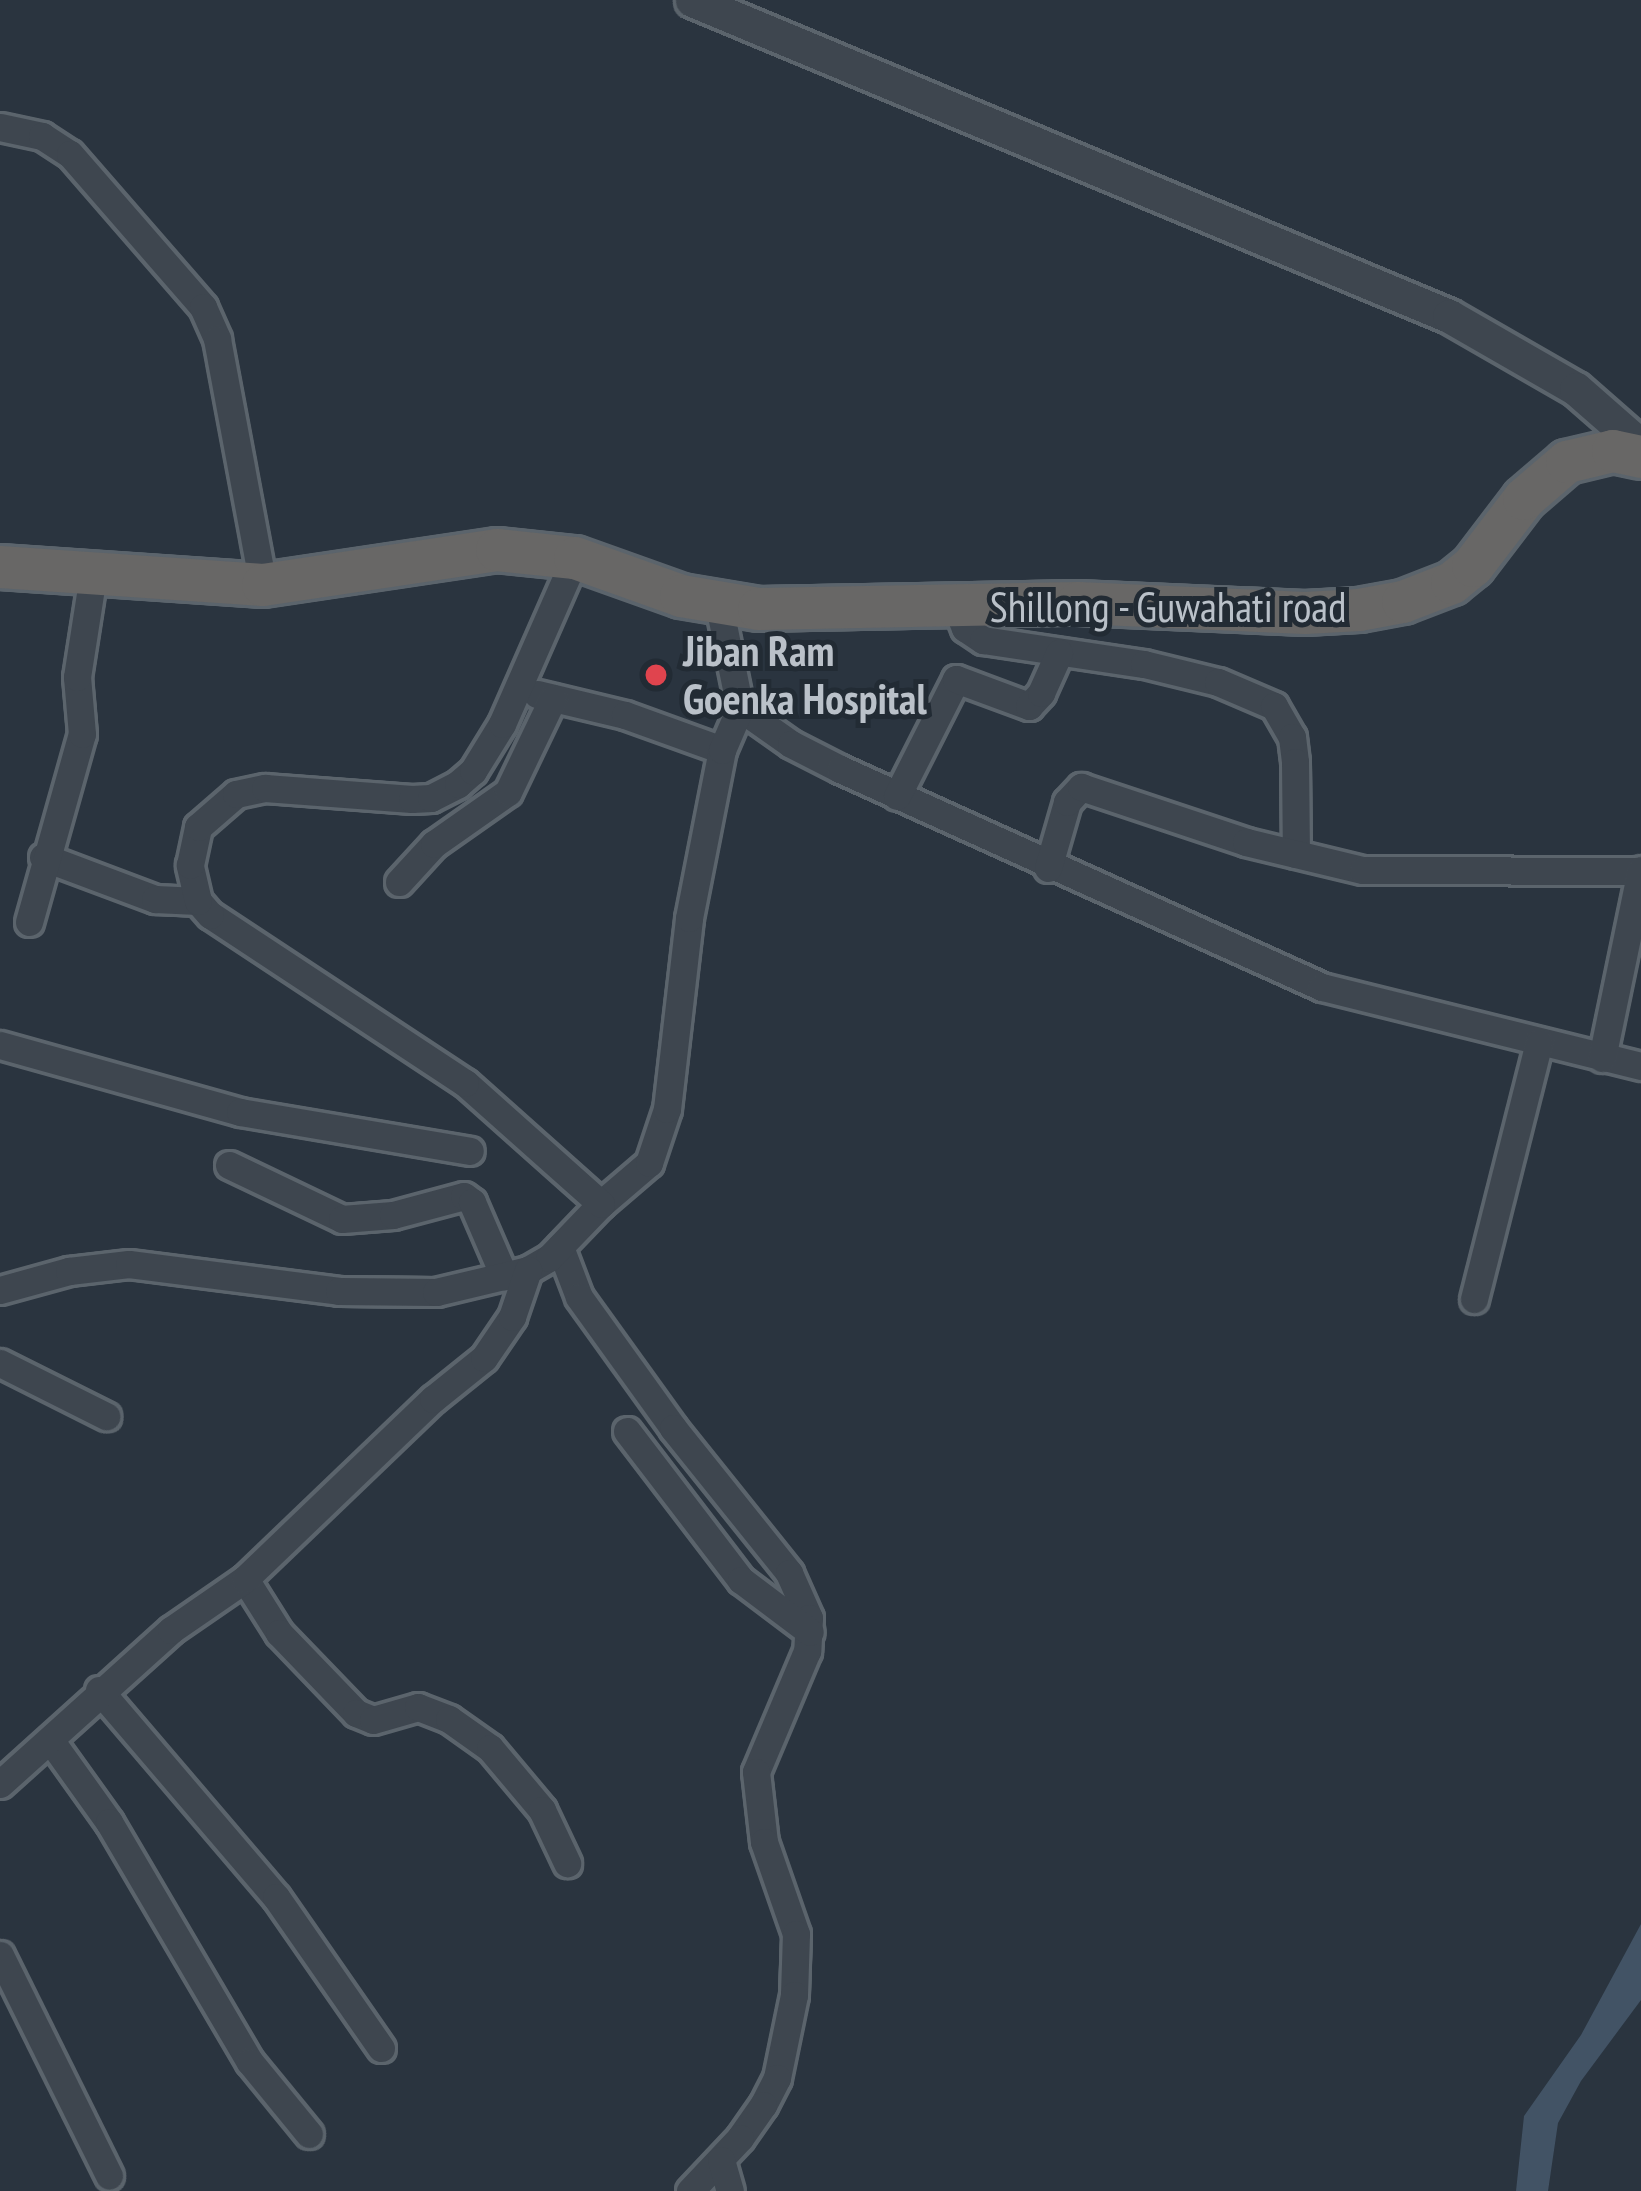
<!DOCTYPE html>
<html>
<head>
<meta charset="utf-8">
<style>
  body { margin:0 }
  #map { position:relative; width:1641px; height:2191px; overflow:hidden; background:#2a343f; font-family:"PT Sans Narrow",sans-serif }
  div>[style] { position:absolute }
  .water>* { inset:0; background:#425365 }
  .roads { filter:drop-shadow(3px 0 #5b646c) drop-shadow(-3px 0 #5b646c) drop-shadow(0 3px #5b646c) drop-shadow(0 -3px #5b646c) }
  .minor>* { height:27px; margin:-13.5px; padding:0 13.5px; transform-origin:13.5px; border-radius:13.5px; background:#3e464f }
  .tertiary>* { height:33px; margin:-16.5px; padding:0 16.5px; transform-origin:16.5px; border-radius:16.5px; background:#3e464f }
  .trunk>* { height:42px; margin:-21px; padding:0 21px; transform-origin:21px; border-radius:21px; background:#686766 }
  .dots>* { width:33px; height:33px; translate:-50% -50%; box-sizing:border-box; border:6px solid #222b34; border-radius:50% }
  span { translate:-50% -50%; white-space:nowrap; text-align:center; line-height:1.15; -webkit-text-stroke:10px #222b34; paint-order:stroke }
  .street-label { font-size:42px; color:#bac1c9 }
  .poi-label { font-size:42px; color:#bac1c9; font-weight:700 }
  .left { translate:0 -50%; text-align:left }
</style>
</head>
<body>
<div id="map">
  <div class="water">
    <i style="clip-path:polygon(1641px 1924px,1641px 2000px,1581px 2081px,1558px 2123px,1548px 2191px,1516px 2191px,1524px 2116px,1581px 2035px)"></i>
  </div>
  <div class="roads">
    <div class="minor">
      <i style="left:0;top:127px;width:43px;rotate:12.1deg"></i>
      <i style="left:42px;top:136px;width:33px;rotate:33deg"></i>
      <i style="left:70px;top:154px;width:203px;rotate:49deg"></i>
      <i style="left:203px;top:307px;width:35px;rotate:66deg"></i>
      <i style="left:217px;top:339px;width:250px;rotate:79.4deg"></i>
      <i style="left:719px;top:605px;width:105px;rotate:78.5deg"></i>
      <i style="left:740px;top:708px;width:62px;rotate:35.2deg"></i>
      <i style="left:791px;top:744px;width:55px;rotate:27deg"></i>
      <i style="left:840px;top:769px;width:529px;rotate:24.34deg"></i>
      <i style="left:1322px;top:987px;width:329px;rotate:13.9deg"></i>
      <i style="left:956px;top:606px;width:24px;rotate:68deg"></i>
      <i style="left:965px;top:628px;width:22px;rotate:34deg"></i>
      <i style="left:983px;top:640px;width:163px;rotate:8.5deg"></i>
      <i style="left:1144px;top:664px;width:76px;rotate:13.7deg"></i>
      <i style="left:1218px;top:682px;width:61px;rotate:23.2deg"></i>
      <i style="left:1274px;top:706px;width:36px;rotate:60deg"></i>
      <i style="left:1292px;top:737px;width:25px;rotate:83deg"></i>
      <i style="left:1295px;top:762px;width:92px;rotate:89.4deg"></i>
      <i style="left:537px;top:694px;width:90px;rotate:13.4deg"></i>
      <i style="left:625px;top:715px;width:103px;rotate:19.8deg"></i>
      <i style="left:897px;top:796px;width:131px;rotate:-63.2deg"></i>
      <i style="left:956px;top:679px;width:78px;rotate:20.3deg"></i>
      <i style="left:1029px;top:706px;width:18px;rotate:-47deg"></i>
      <i style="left:1041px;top:693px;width:44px;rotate:-65.8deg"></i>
      <i style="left:43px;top:857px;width:120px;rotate:20.6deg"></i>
      <i style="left:155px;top:899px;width:43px;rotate:2.7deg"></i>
      <i style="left:1048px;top:868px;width:69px;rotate:-73.9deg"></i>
      <i style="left:1067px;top:802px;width:21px;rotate:-47deg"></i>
      <i style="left:1081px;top:787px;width:174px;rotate:18.4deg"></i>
      <i style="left:1246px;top:842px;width:120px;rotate:13.5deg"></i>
      <i style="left:1363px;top:870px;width:277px;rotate:0.2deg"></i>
      <i style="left:399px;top:882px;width:52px;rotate:-47.4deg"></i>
      <i style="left:434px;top:844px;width:90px;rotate:-35.1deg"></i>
      <i style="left:508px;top:792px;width:104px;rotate:-64.4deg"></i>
      <i style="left:29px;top:922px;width:195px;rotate:-74.3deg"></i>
      <i style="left:82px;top:734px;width:57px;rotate:-95deg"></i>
      <i style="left:77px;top:677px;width:103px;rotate:-81.1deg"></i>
      <i style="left:0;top:1045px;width:249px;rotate:15.6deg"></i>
      <i style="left:240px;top:1112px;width:233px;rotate:9.6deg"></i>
      <i style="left:1602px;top:1058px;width:192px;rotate:-78.3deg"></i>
      <i style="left:229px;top:1165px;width:125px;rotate:25.5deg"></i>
      <i style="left:342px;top:1219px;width:51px;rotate:-4.5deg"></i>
      <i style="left:393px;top:1215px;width:73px;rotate:-15deg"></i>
      <i style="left:464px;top:1196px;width:10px;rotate:37deg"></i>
      <i style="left:472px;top:1202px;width:81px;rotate:66.6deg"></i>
      <i style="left:601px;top:1204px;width:63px;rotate:-40.5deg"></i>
      <i style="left:649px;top:1163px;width:57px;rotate:-71.6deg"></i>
      <i style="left:667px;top:1109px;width:192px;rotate:-83.4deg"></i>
      <i style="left:689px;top:918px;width:171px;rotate:-78.9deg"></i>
      <i style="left:722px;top:750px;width:46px;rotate:-66.8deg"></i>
      <i style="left:560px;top:1247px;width:53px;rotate:69.2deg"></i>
      <i style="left:579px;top:1297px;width:161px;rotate:54.3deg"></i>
      <i style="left:673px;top:1428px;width:186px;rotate:51.3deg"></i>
      <i style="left:789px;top:1573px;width:49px;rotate:66deg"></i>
      <i style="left:809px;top:1618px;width:33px;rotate:93deg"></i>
      <i style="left:807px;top:1651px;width:131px;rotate:112.9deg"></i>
      <i style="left:756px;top:1772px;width:70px;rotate:83.5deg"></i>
      <i style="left:764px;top:1842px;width:97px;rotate:70.8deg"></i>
      <i style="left:796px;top:1934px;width:61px;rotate:91.9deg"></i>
      <i style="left:794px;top:1995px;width:85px;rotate:101.6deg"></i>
      <i style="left:777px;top:2078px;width:30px;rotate:117deg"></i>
      <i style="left:763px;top:2105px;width:40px;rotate:124.9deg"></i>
      <i style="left:740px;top:2138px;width:73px;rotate:133.3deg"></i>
      <i style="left:0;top:1290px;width:72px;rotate:-15.4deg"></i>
      <i style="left:69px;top:1271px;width:60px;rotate:-6.7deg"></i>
      <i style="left:129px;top:1264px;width:212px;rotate:7.3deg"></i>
      <i style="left:339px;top:1291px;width:97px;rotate:0.6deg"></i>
      <i style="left:436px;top:1292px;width:95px;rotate:-13.4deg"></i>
      <i style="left:528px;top:1270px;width:24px;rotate:-30deg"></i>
      <i style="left:549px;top:1258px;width:75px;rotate:-46.1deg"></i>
      <i style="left:601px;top:1204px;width:182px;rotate:-138.3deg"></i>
      <i style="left:465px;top:1083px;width:305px;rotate:-146.6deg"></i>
      <i style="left:210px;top:915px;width:18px;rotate:-131deg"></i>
      <i style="left:198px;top:901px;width:37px;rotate:-103deg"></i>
      <i style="left:190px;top:865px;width:39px;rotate:-78deg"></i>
      <i style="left:198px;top:827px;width:50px;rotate:-41deg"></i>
      <i style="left:236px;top:794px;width:30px;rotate:-12deg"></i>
      <i style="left:265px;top:788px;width:147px;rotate:4.3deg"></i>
      <i style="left:412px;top:799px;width:19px;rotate:-3deg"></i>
      <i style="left:431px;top:798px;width:30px;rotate:-27deg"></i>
      <i style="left:458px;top:784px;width:20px;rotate:-41deg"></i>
      <i style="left:473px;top:771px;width:55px;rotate:-58.3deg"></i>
      <i style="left:502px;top:724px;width:181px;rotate:-66.3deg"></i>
      <i style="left:1474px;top:1299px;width:265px;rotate:-75.8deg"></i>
      <i style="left:0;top:1363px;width:119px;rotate:26.6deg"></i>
      <i style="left:627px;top:1431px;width:188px;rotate:52.6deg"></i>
      <i style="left:741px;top:1580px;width:86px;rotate:37deg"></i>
      <i style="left:245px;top:1579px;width:64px;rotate:57.8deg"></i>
      <i style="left:279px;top:1633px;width:111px;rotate:46.1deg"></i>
      <i style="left:356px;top:1713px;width:18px;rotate:22deg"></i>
      <i style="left:373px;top:1720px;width:47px;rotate:-16.1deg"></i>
      <i style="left:418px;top:1707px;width:33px;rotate:21deg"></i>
      <i style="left:449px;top:1719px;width:50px;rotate:35.3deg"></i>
      <i style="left:490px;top:1748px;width:81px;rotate:50deg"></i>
      <i style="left:542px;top:1810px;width:59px;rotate:64.7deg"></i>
      <i style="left:99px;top:1690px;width:272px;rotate:49.5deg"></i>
      <i style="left:276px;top:1897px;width:184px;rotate:55.2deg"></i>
      <i style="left:51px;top:1741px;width:100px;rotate:54.4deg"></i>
      <i style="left:109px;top:1822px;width:278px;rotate:59.6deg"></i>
      <i style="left:250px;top:2062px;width:93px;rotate:50.7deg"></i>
      <i style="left:0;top:1784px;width:230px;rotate:-42deg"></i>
      <i style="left:171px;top:1630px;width:90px;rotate:-34.6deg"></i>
      <i style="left:245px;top:1579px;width:260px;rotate:-43.8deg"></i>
      <i style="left:433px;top:1399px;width:65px;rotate:-38.8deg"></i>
      <i style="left:484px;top:1358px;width:50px;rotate:-55.7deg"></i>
      <i style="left:512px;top:1317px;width:50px;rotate:-71.2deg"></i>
      <i style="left:0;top:1955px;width:246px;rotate:63.7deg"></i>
      <i style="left:721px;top:2160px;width:32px;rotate:74deg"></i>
    </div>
    <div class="tertiary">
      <i style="left:692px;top:0;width:820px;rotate:22.66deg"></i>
      <i style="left:1449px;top:316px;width:146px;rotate:29.9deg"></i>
      <i style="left:1576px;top:389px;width:86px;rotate:41.2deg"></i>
    </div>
    <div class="trunk">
      <i style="left:0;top:567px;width:264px;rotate:3.9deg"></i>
      <i style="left:263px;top:585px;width:237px;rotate:-8.5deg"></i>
      <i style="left:497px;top:550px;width:78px;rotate:5.9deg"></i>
      <i style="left:575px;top:558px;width:113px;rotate:19.7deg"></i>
      <i style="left:681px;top:596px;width:79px;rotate:9.5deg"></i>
      <i style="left:759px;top:609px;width:319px;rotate:-1.1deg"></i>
      <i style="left:1078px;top:603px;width:227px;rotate:2.5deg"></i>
      <i style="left:1305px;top:613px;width:54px;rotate:-3.2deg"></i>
      <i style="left:1359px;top:610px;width:45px;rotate:-10.3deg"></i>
      <i style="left:1403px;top:602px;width:53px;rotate:-21.2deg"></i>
      <i style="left:1452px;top:583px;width:27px;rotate:-39deg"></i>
      <i style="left:1473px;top:566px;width:84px;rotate:-52.7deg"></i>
      <i style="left:1524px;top:499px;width:57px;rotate:-40.7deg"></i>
      <i style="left:1567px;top:462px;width:47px;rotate:-13.4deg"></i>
      <i style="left:1613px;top:451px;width:29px;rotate:12deg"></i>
    </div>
  </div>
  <div class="dots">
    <i style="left:656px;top:675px;background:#e0444e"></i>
  </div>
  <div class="street-label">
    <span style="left:1168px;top:607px">Shillong - Guwahati road</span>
  </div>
  <div class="poi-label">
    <span class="left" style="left:683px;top:675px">Jiban Ram<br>Goenka Hospital</span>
  </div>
</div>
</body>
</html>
